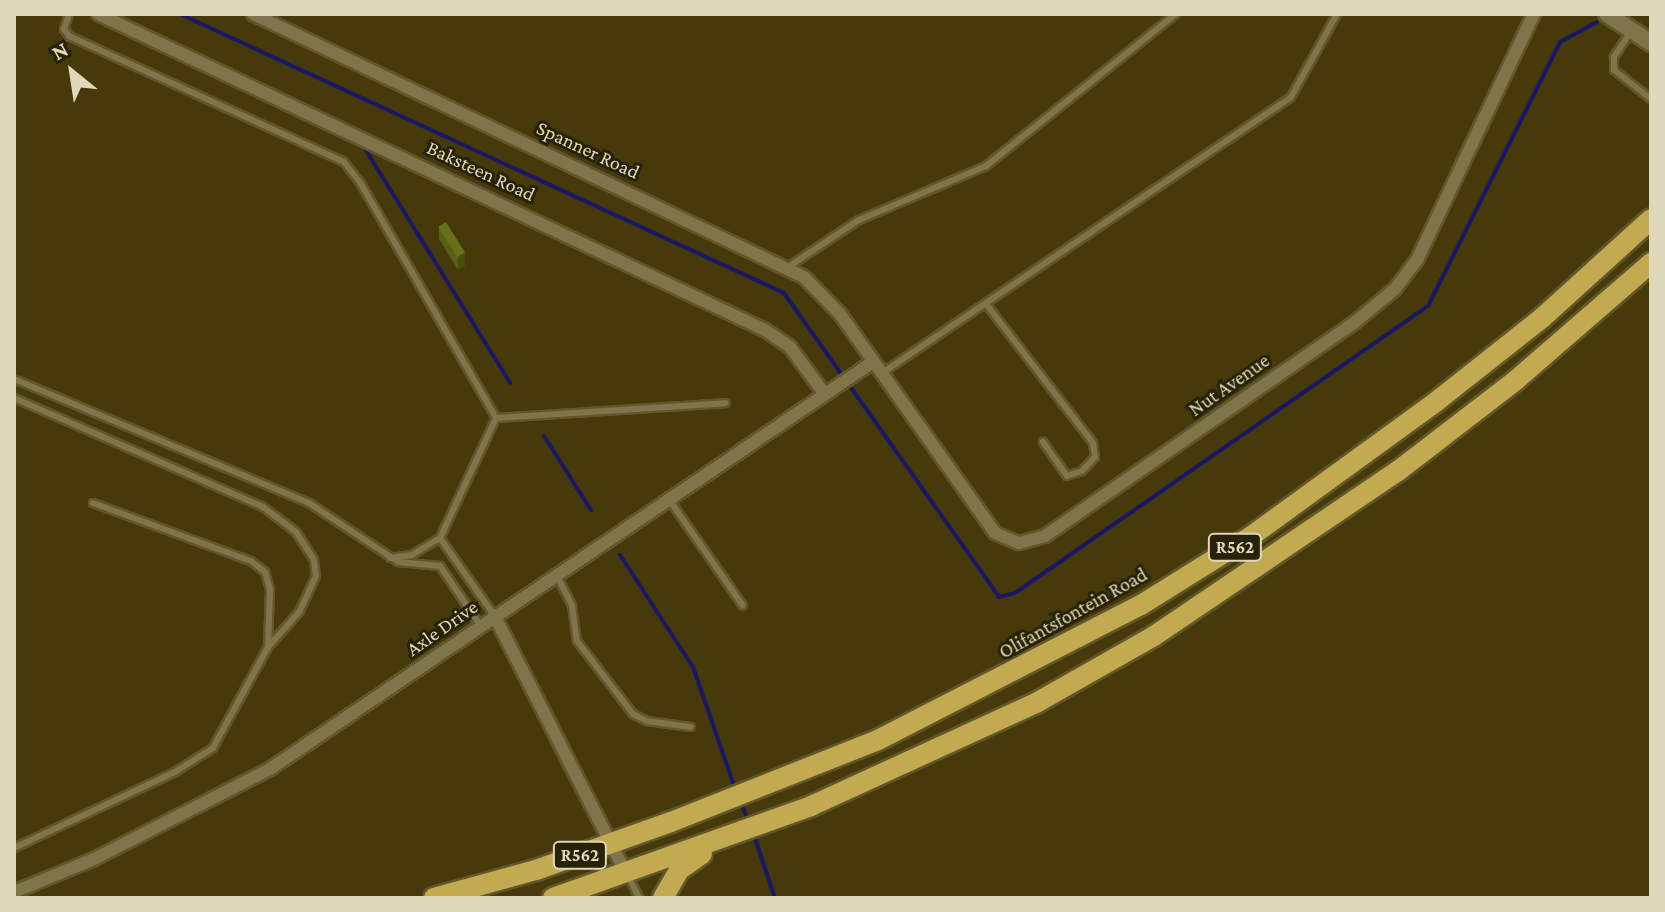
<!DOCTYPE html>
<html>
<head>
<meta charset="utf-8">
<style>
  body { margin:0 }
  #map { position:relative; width:1665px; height:912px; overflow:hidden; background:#463a0a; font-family:"Crimson Pro",serif }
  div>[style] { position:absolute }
  .stream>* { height:4px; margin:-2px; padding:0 2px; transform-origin:2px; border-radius:2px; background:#191767 }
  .roads { filter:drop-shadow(2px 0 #62562a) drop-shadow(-2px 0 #62562a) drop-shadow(0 2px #62562a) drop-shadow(0 -2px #62562a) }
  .service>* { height:6px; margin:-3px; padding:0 3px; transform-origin:3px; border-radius:3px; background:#7f744a }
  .minor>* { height:12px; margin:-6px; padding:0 6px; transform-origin:6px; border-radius:6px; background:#7f744a }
  .tertiary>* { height:16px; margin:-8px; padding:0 8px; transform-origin:8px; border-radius:8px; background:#7f744a }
  .primary>* { height:20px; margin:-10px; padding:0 10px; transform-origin:10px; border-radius:10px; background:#c2aa50 }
  .wall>* { inset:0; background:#595f14 }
  .shaded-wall>* { inset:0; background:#484e10 }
  .building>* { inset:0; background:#676f17; transform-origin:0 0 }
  span { translate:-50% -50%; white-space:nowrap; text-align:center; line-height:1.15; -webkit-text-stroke:6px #282208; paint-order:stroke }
  .shield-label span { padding:2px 6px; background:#282208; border:2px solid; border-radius:6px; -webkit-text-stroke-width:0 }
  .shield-label { font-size:18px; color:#e0d8ba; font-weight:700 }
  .street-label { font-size:20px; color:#e0d8ba }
  .frame { position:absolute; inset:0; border:16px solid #e0d8ba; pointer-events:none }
  .north { position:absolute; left:32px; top:32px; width:80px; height:80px; -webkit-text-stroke:6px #282208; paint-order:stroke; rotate:330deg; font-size:22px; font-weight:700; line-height:32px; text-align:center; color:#e0d8ba }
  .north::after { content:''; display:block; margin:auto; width:28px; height:36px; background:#e0d8ba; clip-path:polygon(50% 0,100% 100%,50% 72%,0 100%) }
</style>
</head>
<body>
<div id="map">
  <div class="stream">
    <i style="left:180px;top:14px;width:665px;rotate:24.79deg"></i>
    <i style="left:784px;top:293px;width:372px;rotate:54.7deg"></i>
    <i style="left:999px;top:597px;width:16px;rotate:-14deg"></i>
    <i style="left:1015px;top:593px;width:503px;rotate:-34.8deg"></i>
    <i style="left:1428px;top:306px;width:295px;rotate:-63.4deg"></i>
    <i style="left:1560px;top:42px;width:42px;rotate:-28.4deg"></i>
    <i style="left:362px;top:144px;width:281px;rotate:58.2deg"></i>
    <i style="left:544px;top:436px;width:88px;rotate:57.6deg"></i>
    <i style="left:620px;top:555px;width:134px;rotate:56.9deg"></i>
    <i style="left:693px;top:667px;width:131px;rotate:70.9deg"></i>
    <i style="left:741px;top:803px;width:18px;rotate:68deg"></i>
    <i style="left:753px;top:832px;width:70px;rotate:71.6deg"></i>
  </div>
  <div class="roads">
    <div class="service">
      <i style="left:69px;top:14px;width:16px;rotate:108deg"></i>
      <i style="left:64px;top:29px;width:9px;rotate:54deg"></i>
      <i style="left:69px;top:36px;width:302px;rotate:24.6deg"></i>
      <i style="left:344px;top:162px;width:28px;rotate:52deg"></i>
      <i style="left:361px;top:184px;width:270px;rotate:60deg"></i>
      <i style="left:496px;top:418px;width:132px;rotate:115deg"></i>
      <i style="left:440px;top:538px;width:33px;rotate:149deg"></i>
      <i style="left:412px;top:555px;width:22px;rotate:172deg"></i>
      <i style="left:1630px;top:33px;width:29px;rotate:124deg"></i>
      <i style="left:1614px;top:57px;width:13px;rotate:90deg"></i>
      <i style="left:1614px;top:70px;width:47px;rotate:38.1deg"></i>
      <i style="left:788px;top:267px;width:85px;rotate:-33.5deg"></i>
      <i style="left:859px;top:220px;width:138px;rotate:-23deg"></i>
      <i style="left:986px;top:166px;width:243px;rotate:-38.7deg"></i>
      <i style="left:986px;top:304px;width:175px;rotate:52.4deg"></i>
      <i style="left:1093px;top:443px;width:14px;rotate:82deg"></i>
      <i style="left:1095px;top:457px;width:19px;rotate:133deg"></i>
      <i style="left:1082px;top:471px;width:16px;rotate:162deg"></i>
      <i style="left:1067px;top:476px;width:42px;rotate:-125.2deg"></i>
      <i style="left:882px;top:373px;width:493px;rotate:-34deg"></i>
      <i style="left:1291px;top:97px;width:95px;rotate:-61deg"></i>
      <i style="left:14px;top:379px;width:320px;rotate:22.8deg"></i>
      <i style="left:309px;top:503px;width:107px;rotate:33.5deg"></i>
      <i style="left:398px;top:562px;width:42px;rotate:5.4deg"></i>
      <i style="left:440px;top:566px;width:71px;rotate:55.9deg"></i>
      <i style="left:14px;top:398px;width:272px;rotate:23.6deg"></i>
      <i style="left:263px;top:507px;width:41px;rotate:37.1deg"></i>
      <i style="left:296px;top:532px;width:33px;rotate:57deg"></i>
      <i style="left:314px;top:560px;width:16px;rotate:83deg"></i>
      <i style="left:316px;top:576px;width:38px;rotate:115deg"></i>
      <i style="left:300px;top:611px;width:48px;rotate:131.6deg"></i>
      <i style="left:268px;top:647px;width:115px;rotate:118.6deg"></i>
      <i style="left:213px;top:748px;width:45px;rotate:147.7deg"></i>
      <i style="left:175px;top:772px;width:178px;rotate:154.7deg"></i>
      <i style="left:496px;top:418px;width:230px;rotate:-3.7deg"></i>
      <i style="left:668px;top:498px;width:131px;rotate:55.2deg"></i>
      <i style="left:93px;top:503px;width:168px;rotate:20.2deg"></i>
      <i style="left:251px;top:561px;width:18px;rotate:38deg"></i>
      <i style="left:265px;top:572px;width:19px;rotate:74deg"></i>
      <i style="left:270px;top:590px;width:57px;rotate:92deg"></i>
      <i style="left:440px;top:538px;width:94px;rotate:55deg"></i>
      <i style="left:556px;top:574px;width:36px;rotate:63deg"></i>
      <i style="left:572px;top:606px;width:35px;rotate:82deg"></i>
      <i style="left:577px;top:641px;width:92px;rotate:52.5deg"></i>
      <i style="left:633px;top:714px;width:16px;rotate:27deg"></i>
      <i style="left:647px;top:721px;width:44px;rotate:7.8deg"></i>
      <i style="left:628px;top:876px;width:25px;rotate:63deg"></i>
    </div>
    <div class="minor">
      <i style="left:98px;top:14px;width:738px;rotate:25.35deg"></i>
      <i style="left:765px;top:330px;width:30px;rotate:34deg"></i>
      <i style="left:790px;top:347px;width:57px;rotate:53.5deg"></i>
      <i style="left:253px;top:14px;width:611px;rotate:25.52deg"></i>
      <i style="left:804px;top:277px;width:52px;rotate:45.8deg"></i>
      <i style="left:840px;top:314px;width:268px;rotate:54.7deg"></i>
      <i style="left:995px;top:533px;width:26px;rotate:23deg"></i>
      <i style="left:1019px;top:543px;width:27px;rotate:-15deg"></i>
      <i style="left:1045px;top:536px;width:375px;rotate:-34.6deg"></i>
      <i style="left:1354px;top:323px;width:53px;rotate:-39.7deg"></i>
      <i style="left:1395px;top:289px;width:36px;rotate:-53deg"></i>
      <i style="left:1417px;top:260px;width:272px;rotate:-64.6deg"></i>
      <i style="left:494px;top:615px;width:292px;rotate:62.9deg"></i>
      <i style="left:14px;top:892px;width:87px;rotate:-22.4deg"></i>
      <i style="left:94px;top:859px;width:198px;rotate:-27.1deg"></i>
      <i style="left:270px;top:769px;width:728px;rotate:-34.02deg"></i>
    </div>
    <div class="tertiary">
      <i style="left:1607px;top:14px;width:53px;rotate:33.4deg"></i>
    </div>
    <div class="primary">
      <i style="left:434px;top:898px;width:106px;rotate:-15.4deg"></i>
      <i style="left:536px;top:870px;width:143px;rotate:-19.6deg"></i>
      <i style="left:671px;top:822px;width:223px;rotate:-21.6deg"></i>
      <i style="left:878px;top:740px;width:296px;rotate:-27.2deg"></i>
      <i style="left:1141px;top:605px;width:128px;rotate:-32deg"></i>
      <i style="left:1250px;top:537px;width:231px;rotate:-36deg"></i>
      <i style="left:1437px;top:401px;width:134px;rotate:-38.3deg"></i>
      <i style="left:1542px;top:318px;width:147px;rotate:-42.2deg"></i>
      <i style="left:553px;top:898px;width:274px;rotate:-19.6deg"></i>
      <i style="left:811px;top:806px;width:247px;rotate:-24.6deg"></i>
      <i style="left:1036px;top:703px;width:136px;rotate:-29.6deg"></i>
      <i style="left:1154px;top:636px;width:295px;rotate:-34.1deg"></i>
      <i style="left:1398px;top:471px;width:149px;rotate:-37.6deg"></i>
      <i style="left:1516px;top:380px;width:179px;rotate:-40.9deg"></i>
      <i style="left:663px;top:898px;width:32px;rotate:-60deg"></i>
      <i style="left:679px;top:870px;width:28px;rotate:-35deg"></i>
    </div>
  </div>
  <div class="wall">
    <i style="clip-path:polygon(439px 227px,465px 265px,458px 270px,439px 239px)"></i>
  </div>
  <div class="shaded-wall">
    <i style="clip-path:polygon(465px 253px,465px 265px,458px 270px,458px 257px)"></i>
  </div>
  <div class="building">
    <i style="left:446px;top:222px;width:36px;height:9px;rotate:58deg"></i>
  </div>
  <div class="shield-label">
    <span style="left:1235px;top:547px">R562</span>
    <span style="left:580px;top:855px">R562</span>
  </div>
  <div class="street-label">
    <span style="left:588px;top:150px;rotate:25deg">Spanner Road</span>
    <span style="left:481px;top:171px;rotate:25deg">Baksteen Road</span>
    <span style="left:1229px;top:385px;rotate:-35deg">Nut Avenue</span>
    <span style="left:1073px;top:613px;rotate:-29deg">Olifantsfontein Road</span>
    <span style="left:442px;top:628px;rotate:-35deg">Axle Drive</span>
  </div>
  <div class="frame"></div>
  <div class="north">N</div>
</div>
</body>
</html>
